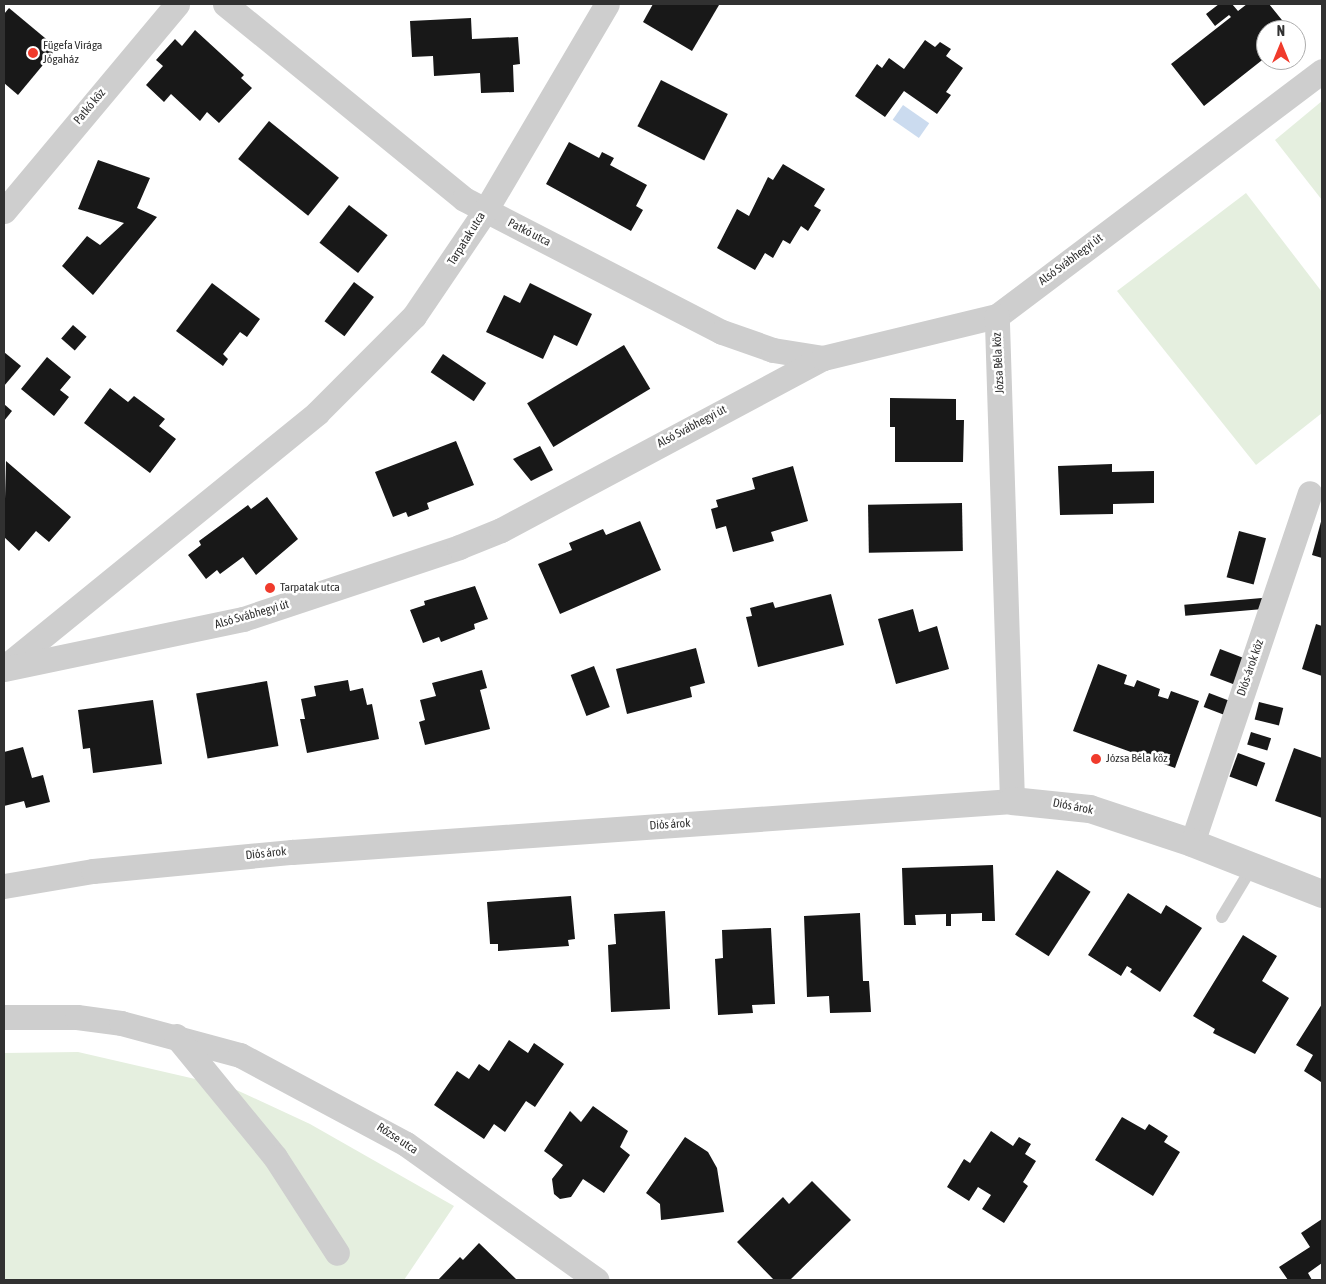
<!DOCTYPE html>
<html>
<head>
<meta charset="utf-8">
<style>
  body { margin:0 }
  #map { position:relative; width:1326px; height:1284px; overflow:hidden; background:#fff; font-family:"Asap Condensed",sans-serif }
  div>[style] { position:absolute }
  .green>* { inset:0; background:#e5efdf }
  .water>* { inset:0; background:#cbdbef; transform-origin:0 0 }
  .building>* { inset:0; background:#181818; transform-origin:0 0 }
  .service>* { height:12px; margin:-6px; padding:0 6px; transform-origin:6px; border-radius:6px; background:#cecece }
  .minor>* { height:25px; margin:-12.5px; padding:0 12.5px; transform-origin:12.5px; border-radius:12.5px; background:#cecece }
  .tertiary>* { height:28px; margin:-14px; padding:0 14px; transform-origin:14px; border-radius:14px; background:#cecece }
  .dots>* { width:14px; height:14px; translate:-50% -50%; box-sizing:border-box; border:2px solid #fff; border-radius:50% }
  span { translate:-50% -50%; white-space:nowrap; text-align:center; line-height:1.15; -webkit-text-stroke:5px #fff; paint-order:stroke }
  .poi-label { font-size:12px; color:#313131 }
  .left { translate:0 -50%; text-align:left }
  .street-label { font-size:12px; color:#313131 }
  .frame { position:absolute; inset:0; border:5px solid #313131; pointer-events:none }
  .north { position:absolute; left:1256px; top:20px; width:50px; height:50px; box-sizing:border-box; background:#fff; border:1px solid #adadad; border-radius:50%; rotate:0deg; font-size:14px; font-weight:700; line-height:20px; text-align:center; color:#313131 }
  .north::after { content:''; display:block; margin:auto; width:18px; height:22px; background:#f03b2c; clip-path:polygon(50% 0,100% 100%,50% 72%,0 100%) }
</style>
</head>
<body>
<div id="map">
  <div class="green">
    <i style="clip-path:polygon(1322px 101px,1322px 200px,1275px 140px)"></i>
    <i style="clip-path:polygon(1246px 193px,1322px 292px,1322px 413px,1256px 465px,1117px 291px)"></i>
    <i style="clip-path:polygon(78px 1052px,230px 1087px,310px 1124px,454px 1206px,404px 1280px,4px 1280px,4px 1053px)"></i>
  </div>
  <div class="water">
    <i style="left:903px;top:105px;width:32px;height:18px;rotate:35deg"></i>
  </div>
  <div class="building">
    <i style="clip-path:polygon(653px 4px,716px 4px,719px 5px,692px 51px,643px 22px)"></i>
    <i style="clip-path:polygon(1219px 4px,1232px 4px,1238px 11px,1247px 4px,1269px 4px,1290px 30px,1266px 30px,1266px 57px,1204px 106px,1171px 64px,1231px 17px,1229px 15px,1215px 26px,1206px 14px)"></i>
    <i style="clip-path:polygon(9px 8px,57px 48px,18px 95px,4px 83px,4px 14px)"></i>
    <i style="clip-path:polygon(471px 18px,472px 39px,518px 37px,520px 64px,513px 65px,514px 92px,481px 93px,480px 73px,434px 76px,433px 56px,412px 57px,410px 21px)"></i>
    <i style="clip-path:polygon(195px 30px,244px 75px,241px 78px,252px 88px,219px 123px,207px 112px,200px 121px,171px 94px,164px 102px,146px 85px,163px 66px,156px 60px,175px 39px,182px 46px)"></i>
    <i style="clip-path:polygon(925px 40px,935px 47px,940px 42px,951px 49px,946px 56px,963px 68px,946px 92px,951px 95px,937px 114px,904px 91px,885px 117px,855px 96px,877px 64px,882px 68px,889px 58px,904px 69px)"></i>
    <i style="left:661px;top:80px;width:75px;height:52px;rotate:27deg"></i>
    <i style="left:269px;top:121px;width:90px;height:49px;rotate:39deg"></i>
    <i style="clip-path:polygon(569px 142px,599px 158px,602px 152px,614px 158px,610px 165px,647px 185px,636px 206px,643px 210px,631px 231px,546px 184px)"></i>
    <i style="clip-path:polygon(98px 160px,150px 178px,137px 208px,157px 217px,93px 295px,62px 266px,87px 236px,100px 245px,124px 223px,78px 209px)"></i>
    <i style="clip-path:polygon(783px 164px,825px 189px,814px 206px,821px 210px,808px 231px,801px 226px,790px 244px,783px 240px,773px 258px,765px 253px,755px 270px,717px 248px,737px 209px,749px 216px,768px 177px,773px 180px)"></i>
    <i style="left:349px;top:205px;width:49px;height:48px;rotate:38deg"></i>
    <i style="left:354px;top:282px;width:25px;height:49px;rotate:37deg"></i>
    <i style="clip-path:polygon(212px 283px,260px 319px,247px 337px,240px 332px,223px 354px,228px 359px,223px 366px,176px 331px)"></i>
    <i style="clip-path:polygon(530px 283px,592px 314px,577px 346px,554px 335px,543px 359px,486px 332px,504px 295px,520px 303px)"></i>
    <i style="left:73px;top:325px;width:18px;height:18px;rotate:41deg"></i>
    <i style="left:624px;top:345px;width:51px;height:113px;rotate:59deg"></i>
    <i style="clip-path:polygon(4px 352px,21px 366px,4px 386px)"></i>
    <i style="left:443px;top:354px;width:52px;height:22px;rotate:34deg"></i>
    <i style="clip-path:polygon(47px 357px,71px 377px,60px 390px,69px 397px,54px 416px,21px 389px)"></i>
    <i style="clip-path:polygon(110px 388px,128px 402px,134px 396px,165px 419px,159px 426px,176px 439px,150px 473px,84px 423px)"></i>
    <i style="clip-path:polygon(890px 398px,956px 399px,956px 420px,964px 420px,963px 462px,895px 462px,895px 427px,890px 427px)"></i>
    <i style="clip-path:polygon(4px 404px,12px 411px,4px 421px)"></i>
    <i style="clip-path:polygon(456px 441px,474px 485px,427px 503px,429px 509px,408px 517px,406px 512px,393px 517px,375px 472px)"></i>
    <i style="clip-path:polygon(540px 446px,553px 470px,531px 481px,513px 459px)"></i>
    <i style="clip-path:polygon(6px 461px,71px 517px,49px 542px,36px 531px,19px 551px,4px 537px)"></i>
    <i style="clip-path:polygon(1112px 464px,1112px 472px,1154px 471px,1154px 503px,1113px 504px,1113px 514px,1060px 515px,1058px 466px)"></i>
    <i style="clip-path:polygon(793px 466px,808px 521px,771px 532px,774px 541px,733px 552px,726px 526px,716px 529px,711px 509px,718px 507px,716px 500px,755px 489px,752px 478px)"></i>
    <i style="clip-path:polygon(267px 497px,298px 539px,256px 575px,243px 557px,220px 574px,217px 570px,206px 579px,188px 555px,201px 545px,199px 541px,248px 505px,251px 509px)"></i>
    <i style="left:962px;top:503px;width:48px;height:94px;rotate:89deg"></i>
    <i style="clip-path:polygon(1322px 518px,1322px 558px,1312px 555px)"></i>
    <i style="clip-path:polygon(640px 521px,661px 570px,560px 614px,538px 564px,572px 550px,569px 543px,603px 529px,606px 535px)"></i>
    <i style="left:1239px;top:531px;width:28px;height:48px;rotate:15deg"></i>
    <i style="clip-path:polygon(475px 586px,488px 619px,474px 624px,475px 629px,441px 642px,439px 637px,423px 643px,410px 610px,425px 605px,424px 601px)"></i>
    <i style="clip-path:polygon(831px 594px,844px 645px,758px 667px,746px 617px,752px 616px,750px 608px,773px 602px,775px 608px)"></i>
    <i style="left:1262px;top:598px;width:11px;height:78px;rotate:85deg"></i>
    <i style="clip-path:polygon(913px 609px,919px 632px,937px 626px,949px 669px,896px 684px,878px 619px)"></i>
    <i style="clip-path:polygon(1316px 624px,1322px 626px,1322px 676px,1302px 669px)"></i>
    <i style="clip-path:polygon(696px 648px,705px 683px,690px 687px,692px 697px,627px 714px,616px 669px)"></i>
    <i style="left:1220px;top:649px;width:26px;height:28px;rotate:21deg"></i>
    <i style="clip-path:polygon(1098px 664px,1127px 675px,1124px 684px,1134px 687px,1137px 680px,1160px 689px,1158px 696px,1168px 699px,1171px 691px,1199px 701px,1175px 768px,1073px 731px)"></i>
    <i style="left:594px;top:666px;width:44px;height:25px;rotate:69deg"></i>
    <i style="clip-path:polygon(482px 670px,487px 688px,480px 690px,490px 729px,425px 745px,419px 722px,425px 720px,420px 700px,436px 696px,432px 683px)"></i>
    <i style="clip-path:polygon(348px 680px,350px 691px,363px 688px,367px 705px,372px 704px,379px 739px,307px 753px,300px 719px,305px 719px,301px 699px,316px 696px,314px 686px)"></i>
    <i style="left:267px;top:681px;width:66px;height:72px;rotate:80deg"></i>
    <i style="left:1209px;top:693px;width:26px;height:15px;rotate:21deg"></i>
    <i style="clip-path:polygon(153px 700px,162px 764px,93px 773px,90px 748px,83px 749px,78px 710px)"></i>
    <i style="left:1259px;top:702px;width:25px;height:18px;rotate:14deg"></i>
    <i style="left:1251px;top:732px;width:21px;height:13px;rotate:17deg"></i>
    <i style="clip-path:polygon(23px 747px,32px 778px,43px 775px,50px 802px,26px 808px,24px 801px,4px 806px,4px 752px)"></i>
    <i style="clip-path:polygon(1294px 748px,1322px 758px,1322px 818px,1275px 801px)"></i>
    <i style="left:1238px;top:753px;width:29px;height:25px;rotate:20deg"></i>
    <i style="clip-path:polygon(993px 865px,995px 921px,982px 921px,982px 913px,951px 914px,951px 926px,946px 926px,946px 914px,915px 915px,916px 925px,904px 925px,902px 868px)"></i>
    <i style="left:1057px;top:870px;width:40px;height:77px;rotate:33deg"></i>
    <i style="clip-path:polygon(1128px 893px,1161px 914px,1166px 905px,1202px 928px,1160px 992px,1130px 972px,1132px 969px,1127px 966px,1121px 976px,1088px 955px)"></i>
    <i style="clip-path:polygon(571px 896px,575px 939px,568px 940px,569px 946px,498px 951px,498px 944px,490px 944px,487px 902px)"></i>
    <i style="clip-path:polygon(665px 911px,670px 1009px,611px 1012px,608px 945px,616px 944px,614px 914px)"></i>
    <i style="clip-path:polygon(860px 913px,863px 981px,869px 981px,871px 1012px,830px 1013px,829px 996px,807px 997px,804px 916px)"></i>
    <i style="clip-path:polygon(771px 928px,775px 1004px,752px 1005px,753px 1013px,718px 1015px,715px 959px,723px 958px,722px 930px)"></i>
    <i style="clip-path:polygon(1243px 935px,1277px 956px,1262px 981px,1289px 998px,1255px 1054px,1213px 1033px,1215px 1029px,1193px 1016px)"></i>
    <i style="clip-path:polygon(1322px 1004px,1322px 1079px,1321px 1082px,1304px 1071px,1313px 1055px,1296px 1045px)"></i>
    <i style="clip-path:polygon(509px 1040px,528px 1053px,534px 1043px,564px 1064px,535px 1107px,526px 1101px,505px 1132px,494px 1124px,484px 1139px,434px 1105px,457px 1071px,469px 1079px,479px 1064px,489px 1071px)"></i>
    <i style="clip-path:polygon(593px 1106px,628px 1131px,620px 1147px,630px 1155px,604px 1193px,583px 1179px,571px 1197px,560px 1199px,554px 1194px,552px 1179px,563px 1165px,544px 1151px,570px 1111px,581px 1122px)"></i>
    <i style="clip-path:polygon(1122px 1117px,1145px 1130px,1149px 1124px,1168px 1136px,1164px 1142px,1180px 1152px,1153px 1196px,1095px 1160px)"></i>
    <i style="clip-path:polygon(991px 1131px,1013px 1146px,1019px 1137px,1031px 1144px,1025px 1154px,1036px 1161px,1023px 1182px,1028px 1186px,1004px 1223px,982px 1209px,991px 1195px,978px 1187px,969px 1201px,947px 1187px,964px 1159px,970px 1163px)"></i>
    <i style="clip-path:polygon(685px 1137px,708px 1152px,717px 1168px,724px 1212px,661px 1220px,660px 1204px,646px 1193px)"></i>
    <i style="clip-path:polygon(812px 1181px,851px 1220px,790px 1280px,774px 1280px,737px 1242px,783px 1197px,789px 1204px)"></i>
    <i style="clip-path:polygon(1322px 1219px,1322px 1263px,1308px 1273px,1312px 1280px,1288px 1280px,1279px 1267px,1310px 1247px,1301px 1233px)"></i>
    <i style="clip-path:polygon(479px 1243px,517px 1280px,438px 1280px,460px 1257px,463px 1260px)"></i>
  </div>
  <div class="service">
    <i style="left:1222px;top:917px;width:58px;rotate:-59deg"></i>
  </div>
  <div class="minor">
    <i style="left:225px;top:4px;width:308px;rotate:39.2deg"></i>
    <i style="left:464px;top:199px;width:290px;rotate:27.3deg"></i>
    <i style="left:722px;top:332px;width:54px;rotate:19.4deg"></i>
    <i style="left:773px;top:350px;width:51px;rotate:9.1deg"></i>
    <i style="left:4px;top:211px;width:270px;rotate:-50.1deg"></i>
    <i style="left:6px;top:666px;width:401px;rotate:-39.1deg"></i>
    <i style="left:317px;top:413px;width:137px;rotate:-45deg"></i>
    <i style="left:414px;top:316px;width:127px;rotate:-55.9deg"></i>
    <i style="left:485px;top:211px;width:240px;rotate:-59.5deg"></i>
    <i style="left:4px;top:669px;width:244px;rotate:-11.8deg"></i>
    <i style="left:243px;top:619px;width:228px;rotate:-18.4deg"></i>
    <i style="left:459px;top:547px;width:45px;rotate:-22deg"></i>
    <i style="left:501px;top:530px;width:365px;rotate:-28.1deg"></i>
    <i style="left:823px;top:358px;width:179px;rotate:-13.6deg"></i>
    <i style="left:997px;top:316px;width:407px;rotate:-37deg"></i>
    <i style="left:1192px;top:843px;width:369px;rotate:-71.4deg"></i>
    <i style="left:4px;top:886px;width:90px;rotate:-9.6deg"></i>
    <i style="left:93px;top:871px;width:200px;rotate:-5.5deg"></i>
    <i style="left:292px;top:852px;width:722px;rotate:-4.05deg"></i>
    <i style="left:1012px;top:801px;width:485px;rotate:-91.8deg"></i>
    <i style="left:4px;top:1017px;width:73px"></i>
    <i style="left:77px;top:1017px;width:44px;rotate:7.8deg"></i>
    <i style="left:121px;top:1023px;width:123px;rotate:15.1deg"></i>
    <i style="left:240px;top:1055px;width:188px;rotate:28.2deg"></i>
    <i style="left:406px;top:1144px;width:234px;rotate:35.5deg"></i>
    <i style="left:176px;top:1036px;width:156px;rotate:50.7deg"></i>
    <i style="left:275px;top:1157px;width:114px;rotate:57.1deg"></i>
  </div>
  <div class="tertiary">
    <i style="left:1012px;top:801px;width:78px;rotate:5.9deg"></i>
    <i style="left:1090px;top:809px;width:108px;rotate:18.4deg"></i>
    <i style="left:1192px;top:843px;width:140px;rotate:21.4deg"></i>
  </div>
  <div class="dots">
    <i style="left:33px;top:53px;background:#f03b2c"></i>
    <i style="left:270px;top:588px;background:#f03b2c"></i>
    <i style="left:1096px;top:759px;background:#f03b2c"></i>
  </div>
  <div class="poi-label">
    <span class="left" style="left:43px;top:53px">Fügefa Virága<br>Jógaház</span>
    <span class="left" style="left:280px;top:588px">Tarpatak utca</span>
    <span class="left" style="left:1106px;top:759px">Józsa Béla köz</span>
  </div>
  <div class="street-label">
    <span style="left:90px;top:107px;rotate:-50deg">Patkó köz</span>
    <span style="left:529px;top:233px;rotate:27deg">Patkó utca</span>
    <span style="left:467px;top:239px;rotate:-58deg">Tarpatak utca</span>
    <span style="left:1071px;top:260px;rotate:-37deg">Alsó Svábhegyi út</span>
    <span style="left:999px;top:363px;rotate:-93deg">Józsa Béla köz</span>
    <span style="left:692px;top:427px;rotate:-28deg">Alsó Svábhegyi út</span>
    <span style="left:252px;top:615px;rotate:-16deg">Alsó Svábhegyi út</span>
    <span style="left:1251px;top:668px;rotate:-71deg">Diós-árok köz</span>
    <span style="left:1073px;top:807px;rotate:11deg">Diós árok</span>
    <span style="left:670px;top:825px;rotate:-4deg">Diós árok</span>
    <span style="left:266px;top:854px;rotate:-6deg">Diós árok</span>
    <span style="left:397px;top:1139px;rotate:33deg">Rőzse utca</span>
  </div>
  <div class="frame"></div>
  <div class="north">N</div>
</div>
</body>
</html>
